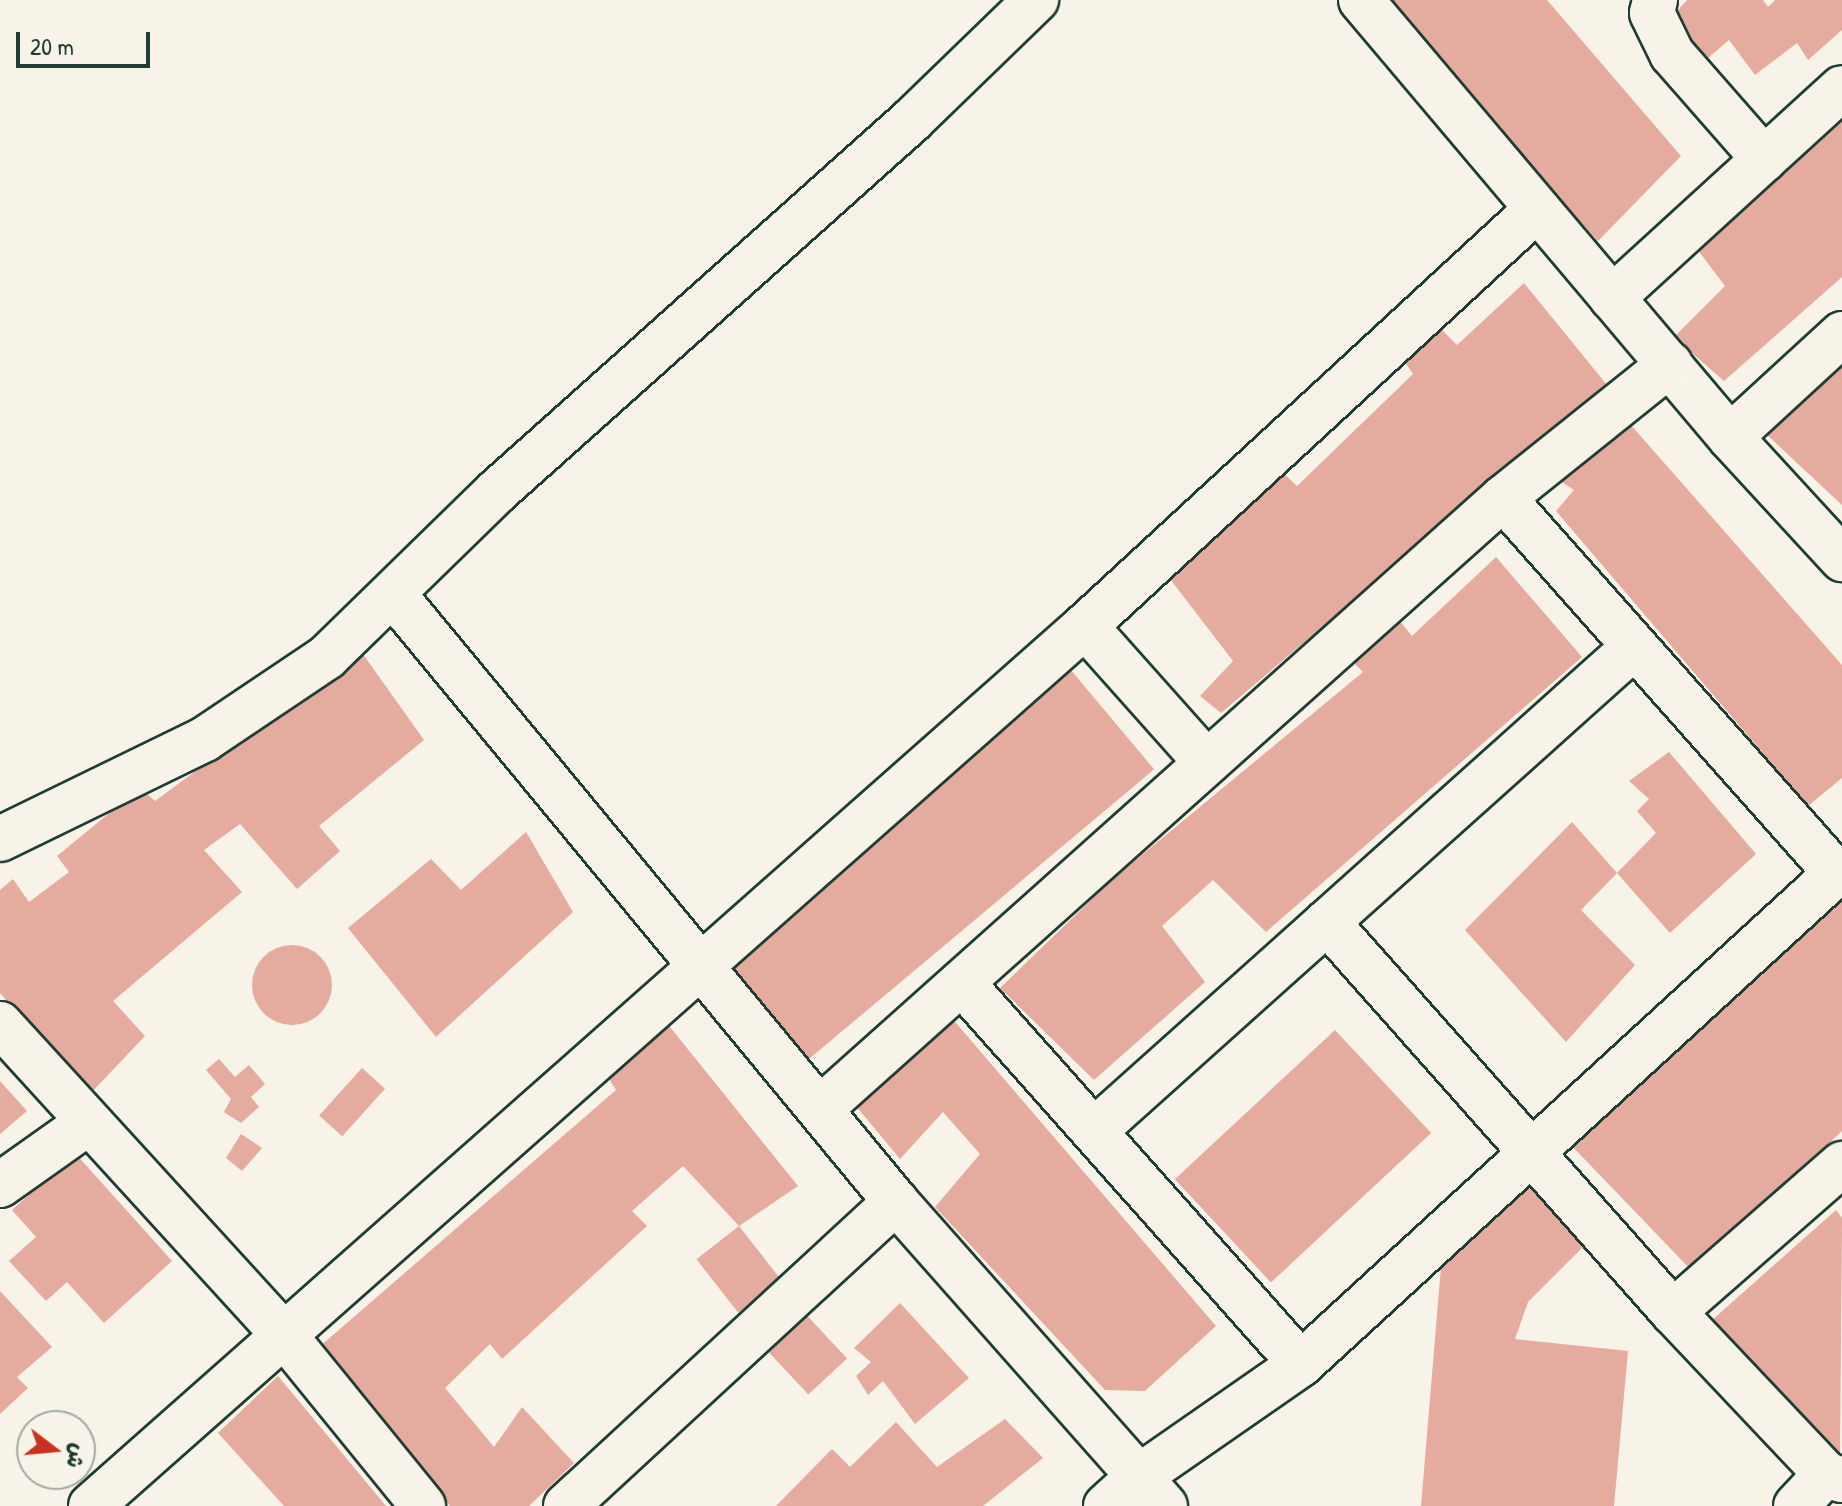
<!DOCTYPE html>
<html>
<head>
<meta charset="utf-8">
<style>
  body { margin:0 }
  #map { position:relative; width:1842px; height:1506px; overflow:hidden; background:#f7f3e8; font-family:"Patrick Hand","Playpen Sans Arabic",sans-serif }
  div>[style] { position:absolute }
  .building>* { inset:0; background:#e5ab9f; transform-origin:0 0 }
  .round { border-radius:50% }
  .roads { filter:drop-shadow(2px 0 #1f3d34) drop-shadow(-2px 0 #1f3d34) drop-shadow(0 2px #1f3d34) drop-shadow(0 -2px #1f3d34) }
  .minor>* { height:44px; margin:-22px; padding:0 22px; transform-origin:22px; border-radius:22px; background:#f7f3e8 }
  span { translate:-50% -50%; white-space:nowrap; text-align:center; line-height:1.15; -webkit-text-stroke:6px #f7f3e8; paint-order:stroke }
  .north { position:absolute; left:16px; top:1410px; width:80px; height:80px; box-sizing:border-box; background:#f7f3e8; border:2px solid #a1aaa0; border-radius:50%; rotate:106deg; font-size:22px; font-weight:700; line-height:32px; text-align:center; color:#1f3d34 }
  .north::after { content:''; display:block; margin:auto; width:28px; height:36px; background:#c8321e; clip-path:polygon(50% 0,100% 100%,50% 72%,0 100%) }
  .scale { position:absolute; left:16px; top:32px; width:134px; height:36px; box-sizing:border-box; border:4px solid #1f3d34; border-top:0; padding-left:10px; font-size:24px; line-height:28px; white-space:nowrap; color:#1f3d34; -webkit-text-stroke:6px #f7f3e8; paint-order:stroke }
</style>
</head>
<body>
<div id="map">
  <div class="building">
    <i style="clip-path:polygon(1387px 0,1547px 0,1681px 156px,1598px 241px,1456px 87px)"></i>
    <i style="clip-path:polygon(1687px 0,1763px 0,1768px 7px,1775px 0,1842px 0,1842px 30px,1808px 60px,1797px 43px,1755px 75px,1729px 40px,1701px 64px,1669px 20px)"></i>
    <i style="clip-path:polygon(1842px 108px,1842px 277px,1724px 381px,1674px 337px,1725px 286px,1694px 245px)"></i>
    <i style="clip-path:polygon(1524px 283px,1607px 385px,1221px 713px,1200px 696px,1233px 661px,1170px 579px,1280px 470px,1297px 486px,1413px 374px,1404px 361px,1441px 329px,1457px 345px)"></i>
    <i style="clip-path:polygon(1842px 359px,1842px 505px,1765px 433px)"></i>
    <i style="clip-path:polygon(1630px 424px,1842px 665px,1842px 778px,1808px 806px,1556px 511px,1574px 490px,1557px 479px)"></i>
    <i style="clip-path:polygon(1496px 557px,1582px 657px,1266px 932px,1213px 880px,1162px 926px,1205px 982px,1094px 1080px,1000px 988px,1114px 878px,1363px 672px,1352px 661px,1398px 619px,1412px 636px)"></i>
    <i style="clip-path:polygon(360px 650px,424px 740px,319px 826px,340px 851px,297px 889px,240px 824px,204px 850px,242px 892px,113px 1001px,145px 1036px,89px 1095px,0 993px,0 890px,13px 879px,29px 902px,69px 872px,57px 856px,140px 788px,155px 801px)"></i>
    <i style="left:1070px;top:669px;width:131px;height:455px;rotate:50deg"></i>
    <i style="clip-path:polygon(1669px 752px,1756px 854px,1670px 933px,1617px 873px,1656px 833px,1637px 811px,1649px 799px,1629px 781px)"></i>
    <i style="clip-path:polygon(1572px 822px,1617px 873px,1581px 910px,1635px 965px,1566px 1042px,1465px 930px)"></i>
    <i style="clip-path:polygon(526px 832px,573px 912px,436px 1037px,348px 928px,431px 859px,461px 890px)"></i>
    <i style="clip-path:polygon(1842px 895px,1842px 1131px,1692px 1271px,1571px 1145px)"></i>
    <i class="round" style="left:252px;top:945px;width:80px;height:80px"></i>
    <i style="clip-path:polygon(950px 1016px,1216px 1326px,1145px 1391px,1105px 1390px,935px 1207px,980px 1154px,943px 1112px,900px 1159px,851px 1100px)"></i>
    <i style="clip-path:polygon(666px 1022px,798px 1186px,739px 1226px,683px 1166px,632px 1211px,647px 1226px,502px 1359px,490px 1344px,445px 1388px,494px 1447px,522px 1407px,574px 1463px,529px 1506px,450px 1506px,318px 1348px,616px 1090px,609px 1079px)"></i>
    <i style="left:1335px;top:1030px;width:141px;height:219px;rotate:47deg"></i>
    <i style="clip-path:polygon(219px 1059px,235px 1077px,249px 1065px,265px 1084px,251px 1097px,259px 1107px,241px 1123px,224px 1112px,231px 1099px,206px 1070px)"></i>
    <i style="left:362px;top:1068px;width:31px;height:64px;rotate:42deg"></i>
    <i style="clip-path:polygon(0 1081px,27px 1111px,0 1134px)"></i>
    <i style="clip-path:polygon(241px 1134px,262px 1148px,242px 1171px,226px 1158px)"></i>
    <i style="clip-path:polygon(75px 1153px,172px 1261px,104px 1323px,67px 1282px,46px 1301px,9px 1261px,36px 1237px,12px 1210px)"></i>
    <i style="clip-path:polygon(1529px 1179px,1587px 1243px,1528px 1302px,1515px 1339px,1628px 1351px,1614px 1506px,1421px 1506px,1441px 1267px)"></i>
    <i style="clip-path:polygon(1836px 1210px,1842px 1218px,1840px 1456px,1711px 1321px)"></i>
    <i style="left:739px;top:1226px;width:68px;height:54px;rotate:52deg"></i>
    <i style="clip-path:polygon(0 1291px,52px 1347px,17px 1377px,28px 1388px,0 1414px)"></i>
    <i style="clip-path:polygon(900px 1303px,969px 1378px,915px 1424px,883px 1381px,868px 1395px,856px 1376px,871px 1362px,854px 1348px)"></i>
    <i style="left:800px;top:1308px;width:69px;height:53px;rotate:47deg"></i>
    <i style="clip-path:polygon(278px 1376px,386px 1506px,284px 1506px,218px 1433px)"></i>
    <i style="clip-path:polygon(1005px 1419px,1043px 1458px,983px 1506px,776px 1506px,832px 1449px,850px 1467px,896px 1422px,937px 1467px)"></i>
  </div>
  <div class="roads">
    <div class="minor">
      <i style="left:1361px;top:0;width:572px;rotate:49.82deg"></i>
      <i style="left:1730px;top:437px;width:166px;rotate:47.4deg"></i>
      <i style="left:1655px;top:0;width:13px;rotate:103deg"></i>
      <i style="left:1652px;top:13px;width:46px;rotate:64deg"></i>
      <i style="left:1672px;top:54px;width:140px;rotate:48.8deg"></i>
      <i style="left:1612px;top:298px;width:311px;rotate:-42.4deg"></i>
      <i style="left:1730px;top:437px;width:152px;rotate:-42.6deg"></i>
      <i style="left:1503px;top:498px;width:502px;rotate:48.39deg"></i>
      <i style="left:394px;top:595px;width:788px;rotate:50.41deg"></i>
      <i style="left:896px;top:1202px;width:406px;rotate:48.5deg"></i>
      <i style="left:1085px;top:626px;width:183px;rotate:48.3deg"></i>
      <i style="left:0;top:839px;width:228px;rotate:-26deg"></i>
      <i style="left:205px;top:739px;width:147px;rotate:-33.9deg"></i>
      <i style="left:327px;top:657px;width:236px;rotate:-44.3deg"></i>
      <i style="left:496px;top:492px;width:558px;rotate:-41.8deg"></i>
      <i style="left:912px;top:120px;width:173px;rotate:-44.1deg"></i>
      <i style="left:1327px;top:922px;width:521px;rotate:48.42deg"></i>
      <i style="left:1673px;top:1312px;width:223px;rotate:46.6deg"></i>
      <i style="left:1826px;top:1474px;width:17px;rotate:21deg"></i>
      <i style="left:962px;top:983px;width:510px;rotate:48.34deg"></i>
      <i style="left:0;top:1024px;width:423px;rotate:47.6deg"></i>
      <i style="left:285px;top:1336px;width:219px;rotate:50.9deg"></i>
      <i style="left:821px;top:1108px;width:915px;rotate:-41.81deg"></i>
      <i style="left:1503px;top:498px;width:214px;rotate:-38.7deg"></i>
      <i style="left:1094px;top:1131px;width:725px;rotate:-41.87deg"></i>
      <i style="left:0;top:1185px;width:105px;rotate:-35.3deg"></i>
      <i style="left:1673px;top:1312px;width:225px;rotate:-41.2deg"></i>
      <i style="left:91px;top:1506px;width:1328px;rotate:-41.52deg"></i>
      <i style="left:1085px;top:626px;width:615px;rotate:-42.69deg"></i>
      <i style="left:566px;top:1506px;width:449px;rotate:-42.7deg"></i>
      <i style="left:1106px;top:1506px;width:42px;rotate:-42.1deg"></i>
      <i style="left:1137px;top:1478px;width:200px;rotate:-34.8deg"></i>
      <i style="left:1301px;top:1364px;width:734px;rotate:-42.52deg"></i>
      <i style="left:1796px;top:1506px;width:44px;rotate:-46.8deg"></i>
    </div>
  </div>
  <div class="north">ش</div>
  <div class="scale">20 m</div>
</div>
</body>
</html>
